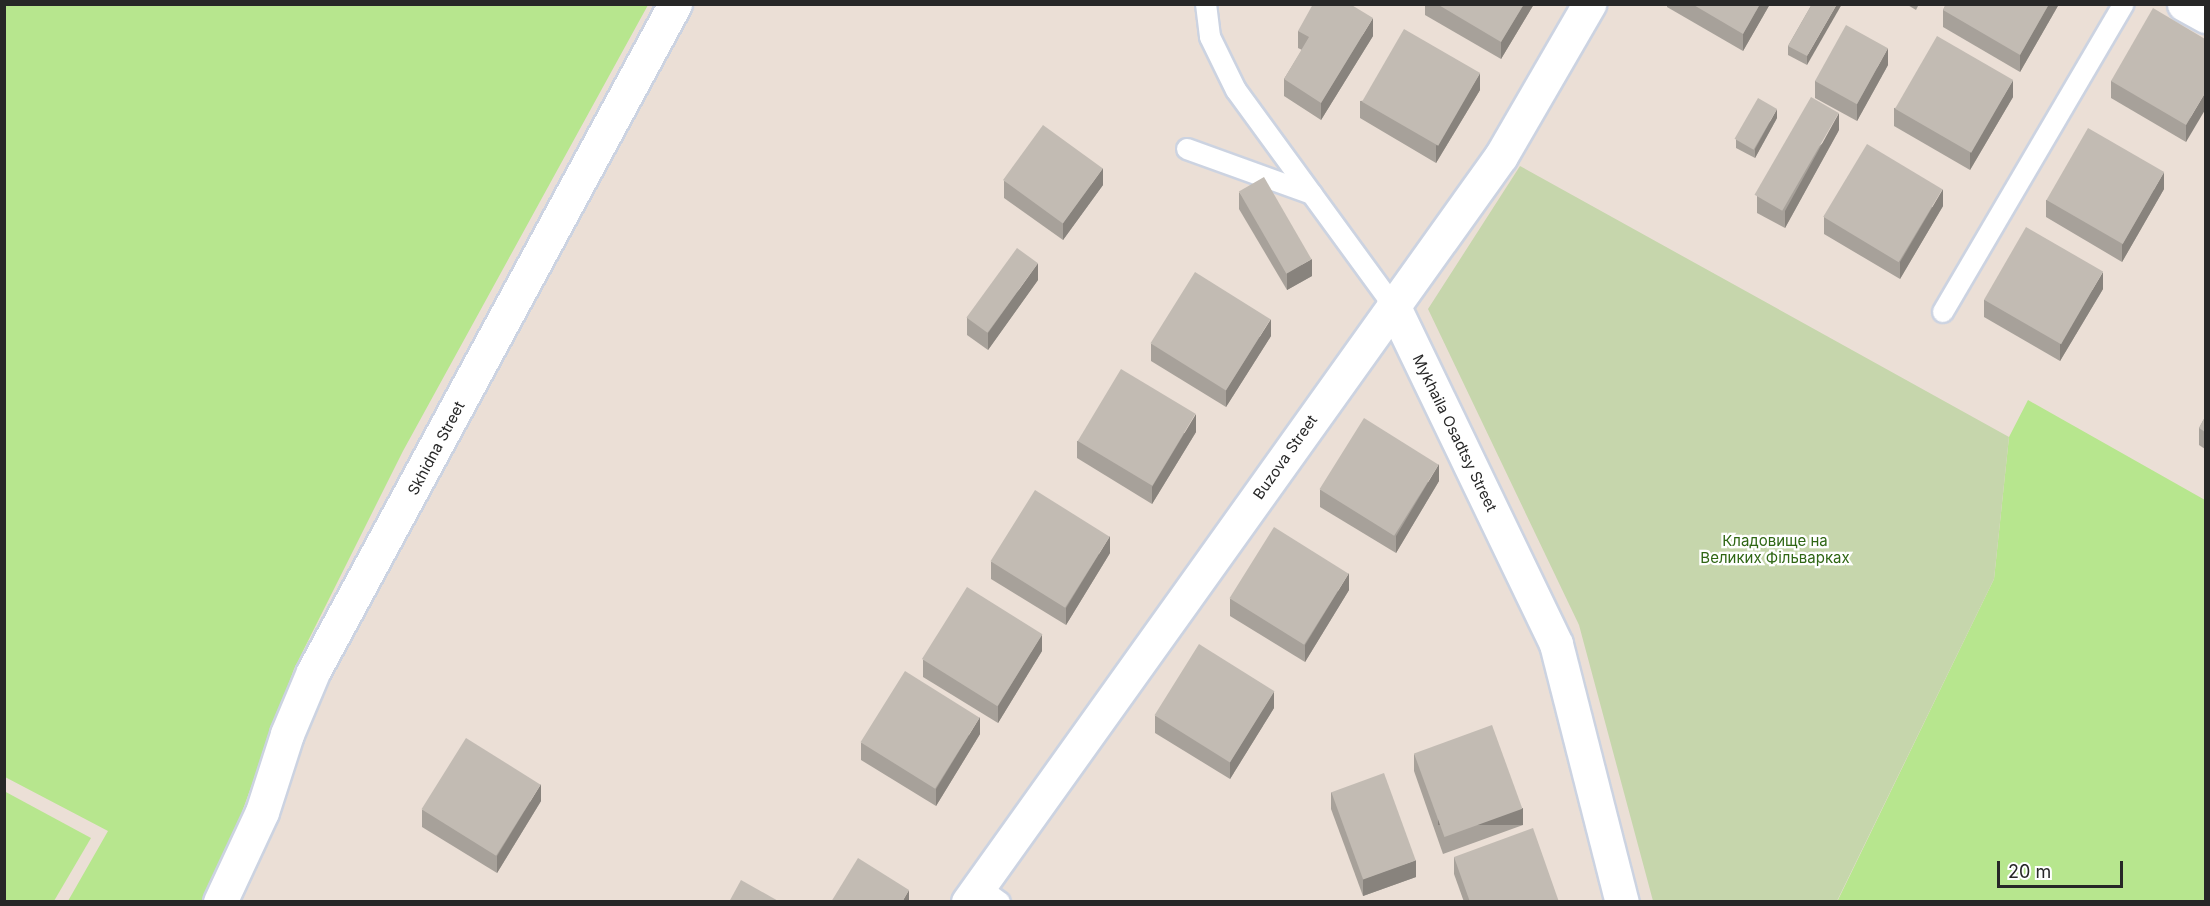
<!DOCTYPE html>
<html>
<head>
<meta charset="utf-8">
<style>
  body { margin:0 }
  #map { position:relative; width:2210px; height:906px; overflow:hidden; background:#ebdfd6; font-family:Inter,sans-serif }
  div>[style] { position:absolute }
  .green>* { inset:0; background:#b7e68e }
  .cemetery>* { inset:0; background:#c6d6ac }
  .roads { filter:drop-shadow(2px 0 #ccd3e1) drop-shadow(-2px 0 #ccd3e1) drop-shadow(0 2px #ccd3e1) drop-shadow(0 -2px #ccd3e1) }
  .lane>* { height:20px; margin:-10px; padding:0 10px; transform-origin:10px; border-radius:10px; background:#fff }
  .street>* { height:33px; margin:-16.5px; padding:0 16.5px; transform-origin:16.5px; border-radius:16.5px; background:#fff }
  .wall>* { inset:0; background:#a7a19a }
  .shaded-wall>* { inset:0; background:#88837d; transform-origin:0 0 }
  .building>* { inset:0; background:#c2bbb3; transform-origin:0 0 }
  span { translate:-50% -50%; white-space:nowrap; text-align:center; line-height:1.15; -webkit-text-stroke:4.5px #fff; paint-order:stroke }
  .street-label { font-size:15px; color:#272727 }
  .park-label { font-size:15px; color:#2f6614 }
  .frame { position:absolute; inset:0; border:6px solid #272727; pointer-events:none }
  .scale { position:absolute; left:1997px; top:861px; width:126px; height:27px; box-sizing:border-box; border:3px solid #272727; border-top:0; padding-left:8px; font-size:18px; line-height:21px; white-space:nowrap; color:#272727; -webkit-text-stroke:4px #fff; paint-order:stroke }
</style>
</head>
<body>
<div id="map">
  <div class="green">
    <i style="clip-path:polygon(4px 5px,648px 5px,403px 451px,294px 669px,218px 878px,204px 901px,68px 901px,108px 831px,5px 777px)"></i>
    <i style="clip-path:polygon(2028px 400px,2205px 500px,2205px 901px,1837px 902px,1994px 579px,2009px 437px)"></i>
    <i style="clip-path:polygon(4px 791px,91px 838px,54px 901px,5px 901px)"></i>
  </div>
  <div class="cemetery">
    <i style="clip-path:polygon(1520px 166px,2009px 437px,1994px 579px,1837px 901px,1653px 901px,1579px 625px,1428px 309px)"></i>
  </div>
  <div class="roads">
    <div class="lane">
      <i style="left:1206px;top:4px;width:33px;rotate:83deg"></i>
      <i style="left:1210px;top:37px;width:59px;rotate:63.9deg"></i>
      <i style="left:1236px;top:90px;width:266px;rotate:53.9deg"></i>
      <i style="left:1187px;top:149px;width:133px;rotate:19.8deg"></i>
      <i style="left:1943px;top:312px;width:357px;rotate:-59.6deg"></i>
      <i style="left:979px;top:887px;width:26px;rotate:36deg"></i>
    </div>
    <div class="street">
      <i style="left:2184px;top:4px;width:25px;rotate:29deg"></i>
      <i style="left:1393px;top:305px;width:376px;rotate:64.3deg"></i>
      <i style="left:1556px;top:644px;width:266px;rotate:75.7deg"></i>
      <i style="left:220px;top:902px;width:99px;rotate:-65deg"></i>
      <i style="left:262px;top:812px;width:82px;rotate:-72.2deg"></i>
      <i style="left:287px;top:734px;width:67px;rotate:-67.2deg"></i>
      <i style="left:313px;top:672px;width:760px;rotate:-61.55deg"></i>
      <i style="left:968px;top:902px;width:917px;rotate:-54.46deg"></i>
      <i style="left:1501px;top:156px;width:176px;rotate:-59.9deg"></i>
    </div>
  </div>
  <div class="wall">
    <i style="clip-path:polygon(1425px 4px,1534px 4px,1501px 59px,1425px 15px)"></i>
    <i style="clip-path:polygon(1667px 4px,1770px 4px,1743px 51px,1667px 7px)"></i>
    <i style="clip-path:polygon(1812px 4px,1807px 65px,1788px 55px,1788px 46px)"></i>
    <i style="clip-path:polygon(1906px 4px,1919px 4px,1916px 10px)"></i>
    <i style="clip-path:polygon(1946px 4px,2059px 4px,2020px 72px,1943px 27px,1943px 10px)"></i>
    <i style="clip-path:polygon(1298px 31px,1373px 36px,1321px 120px,1284px 96px,1284px 79px,1302px 50px,1298px 48px)"></i>
    <i style="clip-path:polygon(2205px 39px,2186px 142px,2111px 98px,2111px 81px)"></i>
    <i style="clip-path:polygon(1888px 65px,1857px 121px,1815px 98px,1815px 81px)"></i>
    <i style="clip-path:polygon(1480px 90px,1436px 163px,1360px 118px,1360px 101px)"></i>
    <i style="clip-path:polygon(2013px 97px,1970px 170px,1894px 126px,1894px 108px)"></i>
    <i style="clip-path:polygon(1777px 118px,1755px 158px,1736px 148px,1736px 139px)"></i>
    <i style="clip-path:polygon(1839px 130px,1785px 228px,1757px 213px,1757px 196px)"></i>
    <i style="clip-path:polygon(1004px 181px,1103px 185px,1063px 240px,1004px 198px)"></i>
    <i style="clip-path:polygon(2164px 189px,2122px 262px,2046px 217px,2046px 200px)"></i>
    <i style="clip-path:polygon(1239px 192px,1312px 276px,1287px 290px,1239px 209px)"></i>
    <i style="clip-path:polygon(1943px 206px,1900px 279px,1824px 234px,1824px 217px)"></i>
    <i style="clip-path:polygon(1038px 280px,988px 350px,967px 335px,967px 318px)"></i>
    <i style="clip-path:polygon(2103px 289px,2060px 361px,1984px 317px,1984px 300px)"></i>
    <i style="clip-path:polygon(1271px 336px,1226px 407px,1151px 361px,1151px 344px)"></i>
    <i style="clip-path:polygon(2205px 417px,2205px 449px,2199px 445px,2199px 428px)"></i>
    <i style="clip-path:polygon(1196px 432px,1152px 504px,1077px 458px,1077px 441px)"></i>
    <i style="clip-path:polygon(1439px 481px,1396px 553px,1320px 507px,1320px 490px)"></i>
    <i style="clip-path:polygon(1110px 553px,1066px 625px,991px 579px,991px 562px)"></i>
    <i style="clip-path:polygon(1349px 590px,1305px 662px,1230px 616px,1230px 599px)"></i>
    <i style="clip-path:polygon(1042px 651px,998px 723px,923px 677px,923px 660px)"></i>
    <i style="clip-path:polygon(1274px 708px,1230px 779px,1155px 733px,1155px 716px)"></i>
    <i style="clip-path:polygon(980px 734px,936px 806px,861px 760px,861px 743px)"></i>
    <i style="clip-path:polygon(1414px 754px,1523px 825px,1443px 854px,1414px 771px)"></i>
    <i style="clip-path:polygon(1331px 792px,1416px 877px,1363px 896px,1331px 809px)"></i>
    <i style="clip-path:polygon(541px 801px,497px 873px,422px 827px,422px 810px)"></i>
    <i style="clip-path:polygon(1454px 857px,1559px 902px,1464px 902px,1454px 874px)"></i>
  </div>
  <div class="shaded-wall">
    <i style="clip-path:polygon(1524px 4px,1534px 4px,1501px 59px,1501px 42px)"></i>
    <i style="clip-path:polygon(1760px 4px,1770px 4px,1743px 51px,1743px 34px)"></i>
    <i style="clip-path:polygon(1837px 4px,1842px 4px,1807px 65px,1807px 56px)"></i>
    <i style="clip-path:polygon(2049px 4px,2059px 4px,2020px 72px,2020px 55px)"></i>
    <i style="clip-path:polygon(1373px 18px,1373px 36px,1321px 120px,1321px 103px)"></i>
    <i style="clip-path:polygon(1888px 48px,1888px 65px,1857px 121px,1857px 104px)"></i>
    <i style="clip-path:polygon(1480px 73px,1480px 90px,1436px 163px,1436px 146px)"></i>
    <i style="clip-path:polygon(2013px 80px,2013px 97px,1970px 170px,1970px 153px)"></i>
    <i style="clip-path:polygon(2205px 93px,2205px 110px,2186px 142px,2186px 125px)"></i>
    <i style="clip-path:polygon(1777px 109px,1777px 118px,1755px 158px,1755px 149px)"></i>
    <i style="clip-path:polygon(1839px 113px,1839px 130px,1785px 228px,1785px 211px)"></i>
    <i style="clip-path:polygon(1103px 168px,1103px 185px,1063px 240px,1063px 223px)"></i>
    <i style="clip-path:polygon(2164px 172px,2164px 189px,2122px 262px,2122px 245px)"></i>
    <i style="clip-path:polygon(1943px 189px,1943px 206px,1900px 279px,1900px 262px)"></i>
    <i style="clip-path:polygon(1312px 259px,1312px 276px,1287px 290px,1287px 273px)"></i>
    <i style="clip-path:polygon(1038px 263px,1038px 280px,988px 350px,988px 333px)"></i>
    <i style="clip-path:polygon(2103px 272px,2103px 289px,2060px 361px,2060px 344px)"></i>
    <i style="clip-path:polygon(1271px 319px,1271px 336px,1226px 407px,1226px 390px)"></i>
    <i style="clip-path:polygon(1196px 414px,1196px 432px,1152px 504px,1152px 487px)"></i>
    <i style="clip-path:polygon(1439px 464px,1439px 481px,1396px 553px,1396px 536px)"></i>
    <i style="clip-path:polygon(1110px 536px,1110px 553px,1066px 625px,1066px 608px)"></i>
    <i style="clip-path:polygon(1349px 573px,1349px 590px,1305px 662px,1305px 645px)"></i>
    <i style="clip-path:polygon(1042px 634px,1042px 651px,998px 723px,998px 706px)"></i>
    <i style="clip-path:polygon(1274px 691px,1274px 708px,1230px 779px,1230px 762px)"></i>
    <i style="clip-path:polygon(980px 717px,980px 734px,936px 806px,936px 789px)"></i>
    <i style="clip-path:polygon(541px 784px,541px 801px,497px 873px,497px 856px)"></i>
    <i style="left:1523px;top:808px;width:17px;height:85px;rotate:90deg"></i>
    <i style="clip-path:polygon(1416px 860px,1416px 877px,1363px 896px,1363px 879px)"></i>
    <i style="clip-path:polygon(909px 890px,909px 902px,902px 902px)"></i>
  </div>
  <div class="building">
    <i style="clip-path:polygon(1313px 4px,1350px 4px,1373px 18px,1321px 103px,1284px 79px,1309px 37px,1298px 31px)"></i>
    <i style="clip-path:polygon(1437px 4px,1524px 4px,1501px 42px)"></i>
    <i style="clip-path:polygon(1692px 4px,1760px 4px,1743px 34px)"></i>
    <i style="clip-path:polygon(1812px 4px,1837px 4px,1807px 56px,1788px 46px)"></i>
    <i style="clip-path:polygon(1946px 4px,2049px 4px,2020px 55px,1943px 10px)"></i>
    <i style="clip-path:polygon(2153px 8px,2205px 39px,2205px 93px,2186px 125px,2111px 81px)"></i>
    <i style="left:1846px;top:25px;width:48px;height:64px;rotate:29deg"></i>
    <i style="left:1404px;top:29px;width:88px;height:84px;rotate:30deg"></i>
    <i style="left:1937px;top:36px;width:88px;height:84px;rotate:30deg"></i>
    <i style="left:1811px;top:97px;width:32px;height:113px;rotate:30deg"></i>
    <i style="left:1758px;top:98px;width:22px;height:47px;rotate:30deg"></i>
    <i style="left:1043px;top:125px;width:74px;height:68px;rotate:36deg"></i>
    <i style="left:2088px;top:128px;width:88px;height:83px;rotate:30deg"></i>
    <i style="left:1867px;top:144px;width:88px;height:85px;rotate:31deg"></i>
    <i style="left:1264px;top:177px;width:95px;height:29px;rotate:60deg"></i>
    <i style="left:2026px;top:227px;width:89px;height:84px;rotate:30deg"></i>
    <i style="left:1017px;top:248px;width:26px;height:86px;rotate:36deg"></i>
    <i style="left:1195px;top:272px;width:89px;height:84px;rotate:32deg"></i>
    <i style="left:1121px;top:369px;width:87px;height:84px;rotate:31deg"></i>
    <i style="clip-path:polygon(2205px 417px,2205px 432px,2199px 428px)"></i>
    <i style="left:1364px;top:418px;width:88px;height:84px;rotate:32deg"></i>
    <i style="left:1035px;top:490px;width:88px;height:84px;rotate:32deg"></i>
    <i style="left:1274px;top:527px;width:88px;height:84px;rotate:32deg"></i>
    <i style="left:967px;top:587px;width:89px;height:85px;rotate:32deg"></i>
    <i style="left:1199px;top:644px;width:89px;height:84px;rotate:32deg"></i>
    <i style="left:905px;top:671px;width:88px;height:84px;rotate:32deg"></i>
    <i style="left:1492px;top:725px;width:89px;height:83px;rotate:70deg"></i>
    <i style="left:466px;top:738px;width:88px;height:84px;rotate:32deg"></i>
    <i style="left:1384px;top:773px;width:93px;height:56px;rotate:70deg"></i>
    <i style="clip-path:polygon(1533px 828px,1559px 902px,1470px 902px,1454px 857px)"></i>
    <i style="clip-path:polygon(858px 858px,909px 890px,902px 902px,831px 902px)"></i>
    <i style="clip-path:polygon(741px 880px,780px 902px,729px 902px)"></i>
  </div>
  <div class="street-label">
    <span style="left:1455px;top:433px;rotate:64deg">Mykhaila Osadtsy Street</span>
    <span style="left:436px;top:448px;rotate:-62deg">Skhidna Street</span>
    <span style="left:1285px;top:457px;rotate:-55deg">Buzova Street</span>
  </div>
  <div class="park-label">
    <span style="left:1775px;top:549px">Кладовище на<br>Великих Фільварках</span>
  </div>
  <div class="frame"></div>
  <div class="scale">20 m</div>
</div>
</body>
</html>
